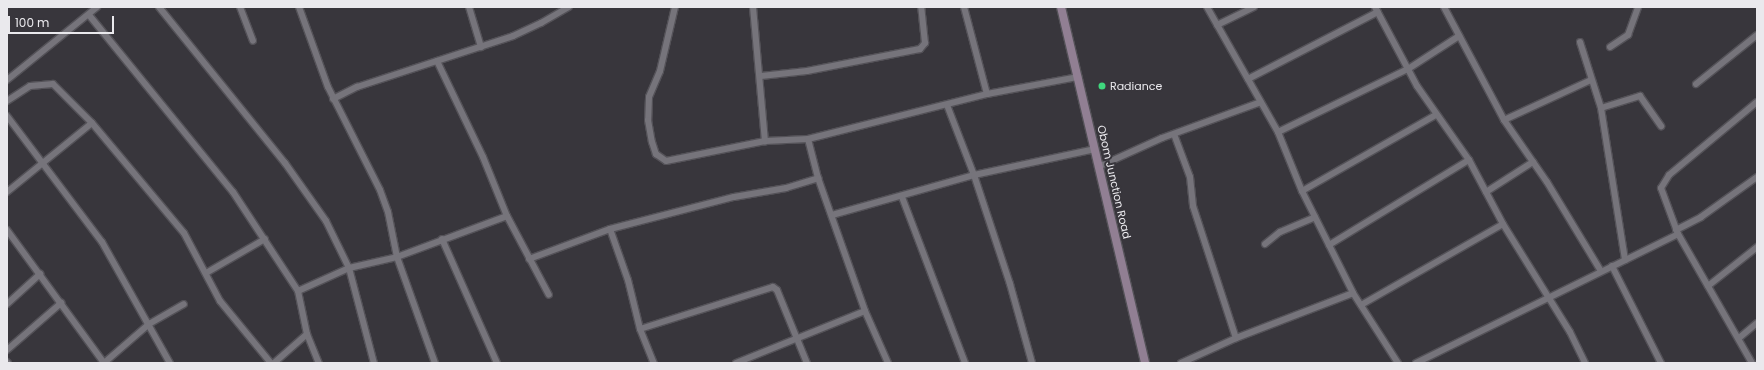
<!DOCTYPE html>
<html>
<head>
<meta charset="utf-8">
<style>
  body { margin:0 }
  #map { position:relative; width:1764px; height:370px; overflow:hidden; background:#38363c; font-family:Poppins,sans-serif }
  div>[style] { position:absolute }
  .roads { filter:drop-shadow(1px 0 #545258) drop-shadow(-1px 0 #545258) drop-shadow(0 1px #545258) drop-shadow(0 -1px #545258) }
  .street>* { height:6px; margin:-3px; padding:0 3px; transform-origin:3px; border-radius:3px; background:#76747b }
  .secondary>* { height:8px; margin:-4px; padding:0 4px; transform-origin:4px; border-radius:4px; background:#917f93 }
  .dots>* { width:11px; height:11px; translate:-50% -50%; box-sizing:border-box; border:2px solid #38363c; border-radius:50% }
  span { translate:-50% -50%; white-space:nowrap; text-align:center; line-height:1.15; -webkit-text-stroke:4px #38363c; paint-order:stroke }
  .poi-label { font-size:11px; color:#eae9ed }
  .left { translate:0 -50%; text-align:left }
  .street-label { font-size:11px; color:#eae9ed }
  .frame { position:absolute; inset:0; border:8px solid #eae9ed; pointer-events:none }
  .scale { position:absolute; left:8px; top:16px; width:106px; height:18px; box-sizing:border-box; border:2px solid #eae9ed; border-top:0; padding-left:5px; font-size:12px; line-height:14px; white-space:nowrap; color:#eae9ed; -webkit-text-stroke:3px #38363c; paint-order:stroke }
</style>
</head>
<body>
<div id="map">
  <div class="roads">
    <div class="street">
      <i style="left:159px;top:7px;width:201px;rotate:51.1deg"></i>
      <i style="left:285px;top:163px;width:71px;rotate:54.7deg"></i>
      <i style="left:326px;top:221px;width:52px;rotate:63.9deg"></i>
      <i style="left:349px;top:268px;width:98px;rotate:75.3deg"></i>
      <i style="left:240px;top:7px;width:36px;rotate:69deg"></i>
      <i style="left:299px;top:7px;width:85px;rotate:70.1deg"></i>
      <i style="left:328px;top:87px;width:115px;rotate:63.2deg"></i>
      <i style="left:380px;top:190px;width:23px;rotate:70deg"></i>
      <i style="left:388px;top:212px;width:46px;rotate:78.7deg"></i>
      <i style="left:397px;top:257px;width:113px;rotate:70.3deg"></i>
      <i style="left:469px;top:7px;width:42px;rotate:73.3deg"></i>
      <i style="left:675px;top:7px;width:66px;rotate:103.2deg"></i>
      <i style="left:660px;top:71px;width:28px;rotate:113deg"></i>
      <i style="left:649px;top:97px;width:23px;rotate:92deg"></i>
      <i style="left:648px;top:120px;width:22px;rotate:80deg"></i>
      <i style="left:652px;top:142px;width:13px;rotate:72deg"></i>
      <i style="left:656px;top:154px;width:12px;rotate:35deg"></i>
      <i style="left:666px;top:161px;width:101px;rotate:-11.4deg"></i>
      <i style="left:765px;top:141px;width:43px;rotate:-2.7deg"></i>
      <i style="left:808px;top:139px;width:185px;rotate:-14.1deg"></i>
      <i style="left:987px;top:94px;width:93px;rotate:-10.6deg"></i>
      <i style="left:753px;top:7px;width:135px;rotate:84.9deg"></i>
      <i style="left:964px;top:7px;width:90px;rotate:75.2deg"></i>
      <i style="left:1207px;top:7px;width:144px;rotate:60.4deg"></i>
      <i style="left:1278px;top:132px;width:64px;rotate:67.9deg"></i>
      <i style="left:1302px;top:191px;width:114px;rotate:63.4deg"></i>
      <i style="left:1353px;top:293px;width:83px;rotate:57.3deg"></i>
      <i style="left:1375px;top:7px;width:89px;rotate:62deg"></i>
      <i style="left:1417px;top:86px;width:90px;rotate:54.9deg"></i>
      <i style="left:1469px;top:160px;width:72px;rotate:62deg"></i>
      <i style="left:1503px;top:224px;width:127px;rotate:58.2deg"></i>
      <i style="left:1570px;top:332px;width:34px;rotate:64deg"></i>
      <i style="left:1444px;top:7px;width:128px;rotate:62deg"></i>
      <i style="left:1504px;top:120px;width:75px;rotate:55.3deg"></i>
      <i style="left:1547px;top:182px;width:104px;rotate:58.8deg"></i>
      <i style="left:89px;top:15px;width:228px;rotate:50.9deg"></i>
      <i style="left:233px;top:192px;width:118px;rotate:56.7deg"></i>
      <i style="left:298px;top:291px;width:44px;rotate:78.2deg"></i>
      <i style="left:307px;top:334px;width:31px;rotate:68deg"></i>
      <i style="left:1217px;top:25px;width:41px;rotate:-25.9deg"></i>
      <i style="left:1580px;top:42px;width:69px;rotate:72.3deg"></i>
      <i style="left:1601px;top:108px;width:154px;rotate:81deg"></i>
      <i style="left:1610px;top:47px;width:22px;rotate:-34deg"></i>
      <i style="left:1628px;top:35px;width:30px;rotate:-70deg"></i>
      <i style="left:437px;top:61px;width:106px;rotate:64.4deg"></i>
      <i style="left:483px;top:157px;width:64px;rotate:67.9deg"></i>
      <i style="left:507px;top:216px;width:89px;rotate:62deg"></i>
      <i style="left:761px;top:76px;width:46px;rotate:-6.2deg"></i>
      <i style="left:807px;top:71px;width:115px;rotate:-11deg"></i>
      <i style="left:920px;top:49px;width:8px;rotate:-50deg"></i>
      <i style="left:925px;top:43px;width:36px;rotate:-96deg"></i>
      <i style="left:1248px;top:79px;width:146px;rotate:-27.3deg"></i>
      <i style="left:7px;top:80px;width:116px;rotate:-39deg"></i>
      <i style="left:1696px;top:84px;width:78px;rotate:-38.8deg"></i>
      <i style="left:333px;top:99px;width:27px;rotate:-27deg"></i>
      <i style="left:357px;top:87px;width:164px;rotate:-18.1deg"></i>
      <i style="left:513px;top:36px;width:31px;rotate:-25deg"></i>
      <i style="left:541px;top:23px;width:32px;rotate:-30deg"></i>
      <i style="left:7px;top:101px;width:27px;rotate:-33deg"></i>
      <i style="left:30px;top:86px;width:23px;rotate:-5deg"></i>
      <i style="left:53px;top:84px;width:55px;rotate:45deg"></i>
      <i style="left:92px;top:123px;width:143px;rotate:50.1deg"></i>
      <i style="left:184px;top:233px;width:77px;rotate:62.1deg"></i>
      <i style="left:220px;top:301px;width:80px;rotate:50.6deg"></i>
      <i style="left:947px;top:105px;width:75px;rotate:68.9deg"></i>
      <i style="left:974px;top:175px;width:115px;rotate:71.7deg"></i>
      <i style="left:1010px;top:284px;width:82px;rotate:74.4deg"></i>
      <i style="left:1601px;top:108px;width:41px;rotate:-17.1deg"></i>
      <i style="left:1640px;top:96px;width:37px;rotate:55deg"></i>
      <i style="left:7px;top:116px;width:158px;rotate:53deg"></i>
      <i style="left:102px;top:242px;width:139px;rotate:60.7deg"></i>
      <i style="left:1504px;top:120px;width:96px;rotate:-24.7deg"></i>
      <i style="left:1278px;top:132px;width:144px;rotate:-25.9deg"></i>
      <i style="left:1408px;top:69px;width:61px;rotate:-32.9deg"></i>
      <i style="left:1174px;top:134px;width:46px;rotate:69.6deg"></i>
      <i style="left:1190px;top:177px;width:29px;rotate:84deg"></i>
      <i style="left:1193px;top:206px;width:139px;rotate:72deg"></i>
      <i style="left:808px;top:139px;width:40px;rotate:75.6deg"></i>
      <i style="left:818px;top:178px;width:141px;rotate:70.5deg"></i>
      <i style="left:865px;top:311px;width:57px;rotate:66.1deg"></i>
      <i style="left:1100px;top:166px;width:68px;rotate:-24.3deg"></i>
      <i style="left:1162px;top:138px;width:105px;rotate:-20deg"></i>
      <i style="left:1302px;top:191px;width:154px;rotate:-29.6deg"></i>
      <i style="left:7px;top:192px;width:109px;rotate:-39.1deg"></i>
      <i style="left:1486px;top:192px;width:56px;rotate:-32.6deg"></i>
      <i style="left:902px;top:197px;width:178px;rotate:69.2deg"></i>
      <i style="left:832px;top:215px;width:148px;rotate:-15.7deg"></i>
      <i style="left:974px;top:175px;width:124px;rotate:-12.1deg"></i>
      <i style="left:610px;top:229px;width:54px;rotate:70.6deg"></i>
      <i style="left:628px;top:280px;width:50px;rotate:76.2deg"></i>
      <i style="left:640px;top:329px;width:37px;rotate:68deg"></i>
      <i style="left:7px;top:230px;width:165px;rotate:53.9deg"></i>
      <i style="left:1676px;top:230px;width:28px;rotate:-27deg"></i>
      <i style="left:1701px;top:217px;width:69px;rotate:-35.5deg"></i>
      <i style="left:442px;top:239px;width:136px;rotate:66.1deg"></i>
      <i style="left:1265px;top:244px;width:19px;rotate:-39deg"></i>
      <i style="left:1280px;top:232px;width:38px;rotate:-23deg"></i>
      <i style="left:1329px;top:245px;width:164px;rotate:-31.3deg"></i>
      <i style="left:529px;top:259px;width:86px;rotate:-20.3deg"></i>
      <i style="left:610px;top:229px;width:128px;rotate:-14.5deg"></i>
      <i style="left:734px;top:197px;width:53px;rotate:-9.8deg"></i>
      <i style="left:786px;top:188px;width:34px;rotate:-17deg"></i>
      <i style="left:1612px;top:266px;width:109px;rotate:63.2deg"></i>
      <i style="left:206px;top:273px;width:68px;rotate:-30deg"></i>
      <i style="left:1708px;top:286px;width:63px;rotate:-38.5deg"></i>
      <i style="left:298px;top:291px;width:56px;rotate:-24.3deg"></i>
      <i style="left:349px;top:268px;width:49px;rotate:-12.9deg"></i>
      <i style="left:397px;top:257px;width:117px;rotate:-20.4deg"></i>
      <i style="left:7px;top:304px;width:45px;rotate:-42.3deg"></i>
      <i style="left:1361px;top:305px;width:163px;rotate:-29.7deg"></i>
      <i style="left:640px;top:329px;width:139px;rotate:-17.5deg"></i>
      <i style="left:773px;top:287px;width:5px;rotate:37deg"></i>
      <i style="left:777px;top:290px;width:79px;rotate:67.7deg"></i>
      <i style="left:1739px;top:338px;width:23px;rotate:-40deg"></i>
      <i style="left:7px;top:350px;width:72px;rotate:-41deg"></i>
      <i style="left:7px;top:362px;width:1px;rotate:45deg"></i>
      <i style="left:104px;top:363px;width:60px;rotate:-40.9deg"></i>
      <i style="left:149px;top:324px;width:40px;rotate:-29.7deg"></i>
      <i style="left:274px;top:363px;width:44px;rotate:-41.3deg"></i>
      <i style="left:736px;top:363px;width:139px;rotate:-22deg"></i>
      <i style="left:1181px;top:363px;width:60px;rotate:-24.4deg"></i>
      <i style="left:1236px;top:338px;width:125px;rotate:-21deg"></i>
      <i style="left:1416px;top:363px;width:292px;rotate:-26.2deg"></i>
      <i style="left:1752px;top:363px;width:149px;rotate:-119.8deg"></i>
      <i style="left:1678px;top:234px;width:49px;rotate:-110.3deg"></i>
      <i style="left:1661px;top:188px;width:15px;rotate:-58deg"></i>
      <i style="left:1669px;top:175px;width:114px;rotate:-39.7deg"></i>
    </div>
    <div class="secondary">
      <i style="left:1061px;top:7px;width:366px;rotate:76.7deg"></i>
    </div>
  </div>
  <div class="dots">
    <i style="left:1102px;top:86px;background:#3fd77d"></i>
  </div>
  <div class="poi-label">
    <span class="left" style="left:1110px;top:86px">Radiance</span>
  </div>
  <div class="street-label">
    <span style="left:1114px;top:182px;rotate:77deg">Obom Junction Road</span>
  </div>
  <div class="frame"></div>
  <div class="scale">100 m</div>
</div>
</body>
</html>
